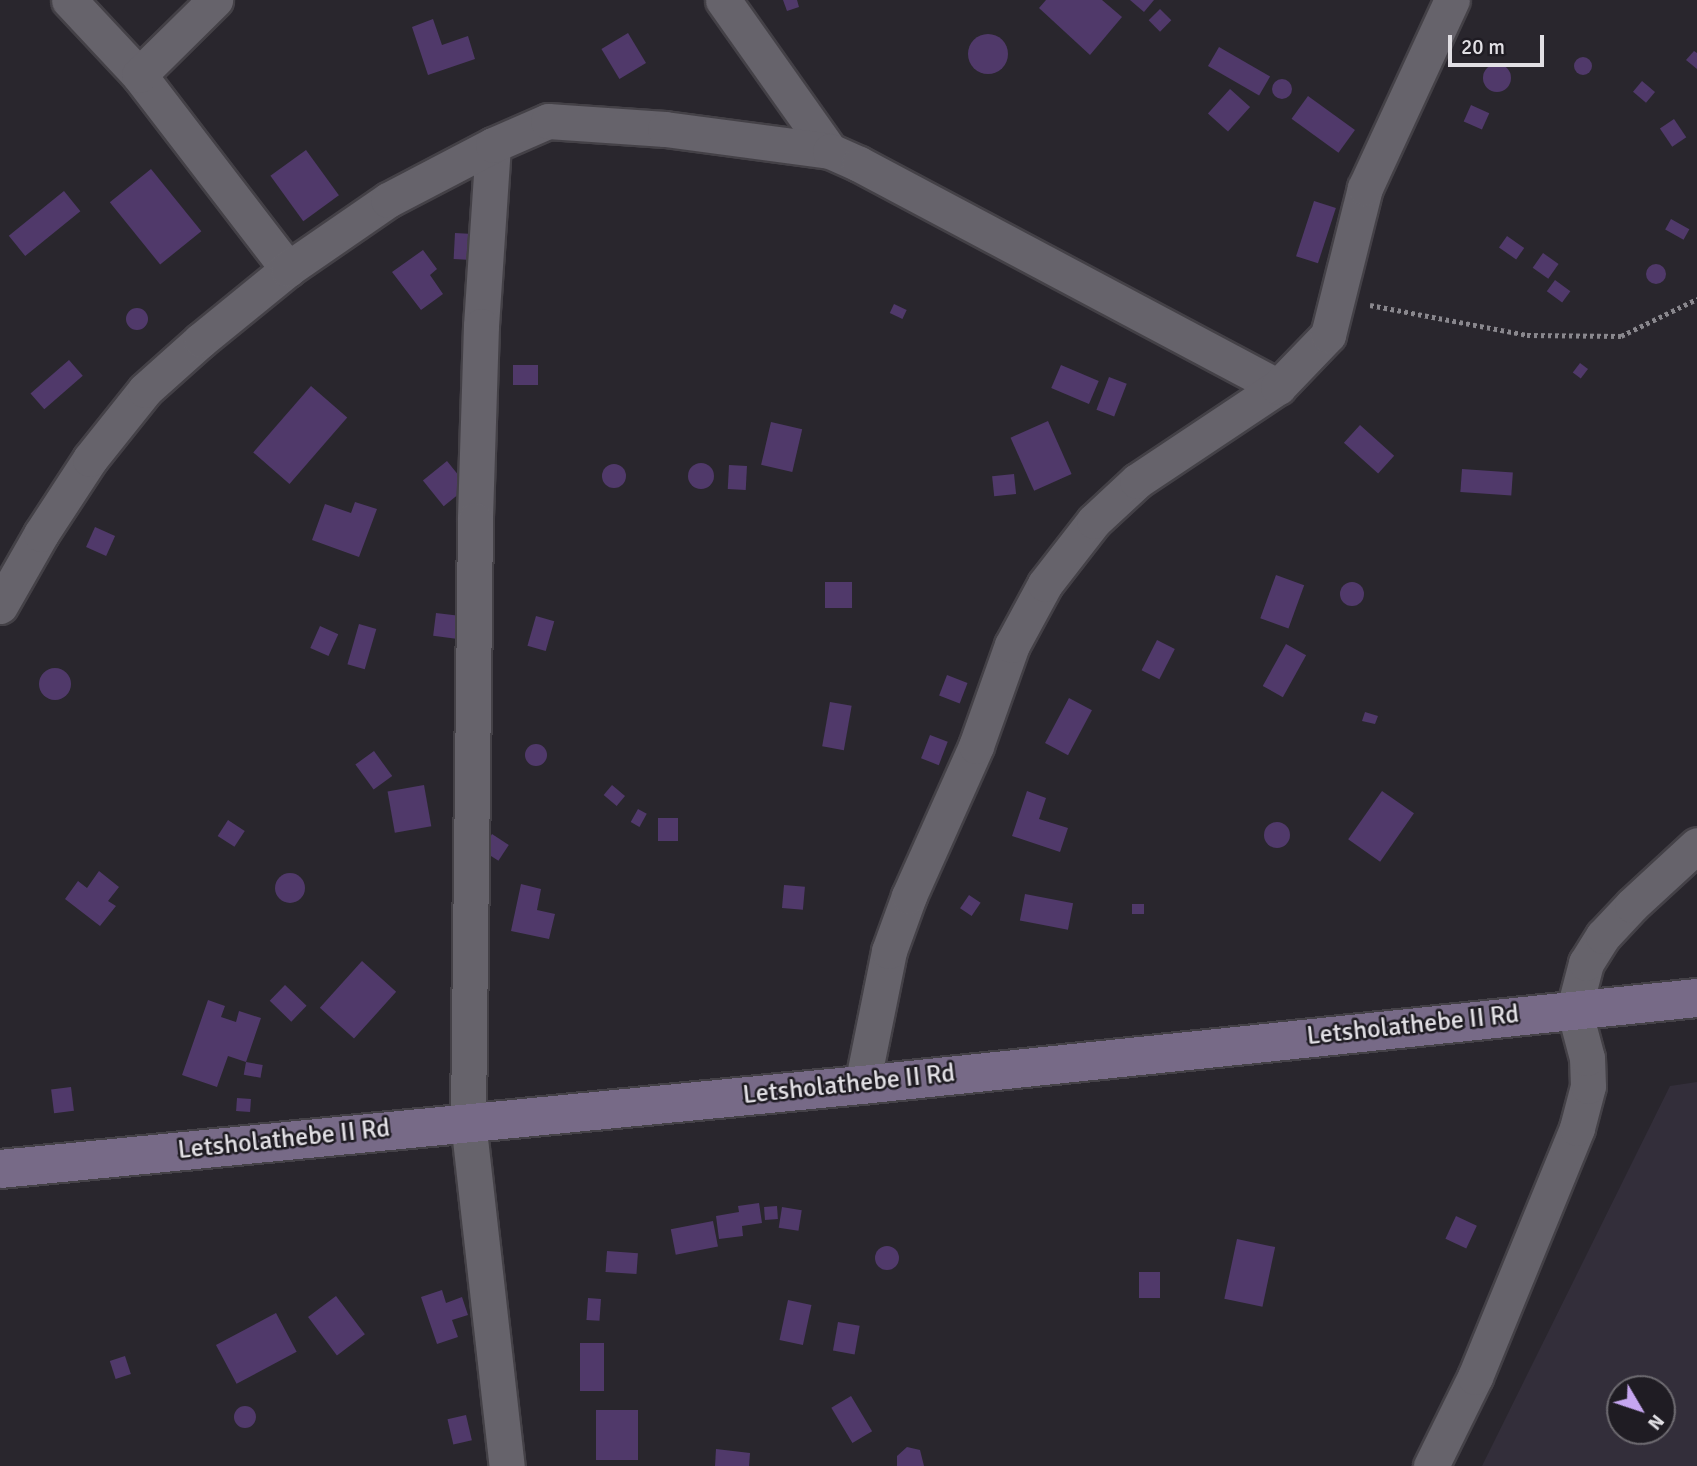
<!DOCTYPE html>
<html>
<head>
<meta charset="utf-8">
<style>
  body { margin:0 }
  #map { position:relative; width:1697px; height:1466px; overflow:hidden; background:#29262d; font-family:Signika,sans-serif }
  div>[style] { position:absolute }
  .built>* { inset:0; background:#332e3a }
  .building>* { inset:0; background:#50396a; transform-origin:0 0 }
  .round { border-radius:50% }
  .path>* { height:4.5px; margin-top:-2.25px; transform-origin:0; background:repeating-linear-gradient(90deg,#89878d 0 3.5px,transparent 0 7px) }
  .roads { filter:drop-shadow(2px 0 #444147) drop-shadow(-2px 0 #444147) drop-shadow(0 2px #444147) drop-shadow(0 -2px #444147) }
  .street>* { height:35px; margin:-17.5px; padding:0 17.5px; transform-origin:17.5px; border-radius:17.5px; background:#66636b }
  .secondary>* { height:38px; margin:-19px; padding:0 19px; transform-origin:19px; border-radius:19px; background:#776a87 }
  span { translate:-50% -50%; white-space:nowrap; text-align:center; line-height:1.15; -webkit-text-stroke:5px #1f1c23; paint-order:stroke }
  .street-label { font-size:26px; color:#e1dfe4 }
  .north { position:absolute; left:1606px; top:1375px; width:70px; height:70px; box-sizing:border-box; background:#1f1c23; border:2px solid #6d6a70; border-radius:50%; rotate:129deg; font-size:19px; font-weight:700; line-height:28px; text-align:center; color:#e1dfe4 }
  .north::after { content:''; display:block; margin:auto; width:24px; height:32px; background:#c6a6f0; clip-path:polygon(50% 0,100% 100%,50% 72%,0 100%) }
  .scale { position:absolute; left:1448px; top:35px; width:96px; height:32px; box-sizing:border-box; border:4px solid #e1dfe4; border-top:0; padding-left:9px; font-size:21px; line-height:24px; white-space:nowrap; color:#e1dfe4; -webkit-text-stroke:5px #1f1c23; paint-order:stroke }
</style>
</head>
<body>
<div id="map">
  <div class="built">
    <i style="clip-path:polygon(evenodd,1697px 1082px,1697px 1466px,1482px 1466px,1670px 1086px,1697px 1082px,1620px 1389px,1662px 1389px,1662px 1431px,1620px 1431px,1620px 1389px)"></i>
  </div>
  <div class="building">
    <i style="clip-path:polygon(783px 0,797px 0,799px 7px,787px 11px)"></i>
    <i style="clip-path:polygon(1046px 0,1102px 0,1122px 17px,1090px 55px,1039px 8px)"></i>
    <i style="clip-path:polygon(1130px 0,1154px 0,1144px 12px)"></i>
    <i style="left:1160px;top:9px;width:16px;height:16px;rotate:45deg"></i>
    <i style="clip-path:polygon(433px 19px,442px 45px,468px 36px,475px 59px,428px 75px,412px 27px)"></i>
    <i style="left:628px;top:33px;width:35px;height:31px;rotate:59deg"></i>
    <i class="round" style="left:968px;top:34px;width:40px;height:40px"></i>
    <i style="left:1219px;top:47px;width:59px;height:22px;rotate:30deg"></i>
    <i style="clip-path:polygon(1694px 51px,1697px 53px,1697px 69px,1686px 60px)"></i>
    <i class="round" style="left:1574px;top:57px;width:18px;height:18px"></i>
    <i class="round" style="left:1483px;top:64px;width:28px;height:28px"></i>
    <i class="round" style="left:1272px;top:79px;width:20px;height:20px"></i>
    <i style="left:1642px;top:81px;width:17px;height:14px;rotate:40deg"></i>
    <i style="left:1230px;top:89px;width:27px;height:33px;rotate:42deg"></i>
    <i style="left:1308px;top:96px;width:58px;height:28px;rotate:36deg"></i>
    <i style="left:1471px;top:105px;width:20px;height:18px;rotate:24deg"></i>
    <i style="left:1674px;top:119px;width:22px;height:17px;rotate:56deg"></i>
    <i style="left:306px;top:150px;width:56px;height:44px;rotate:54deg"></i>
    <i style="left:151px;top:169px;width:80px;height:53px;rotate:51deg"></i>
    <i style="left:64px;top:191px;width:26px;height:71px;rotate:51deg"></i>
    <i style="left:1314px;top:201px;width:23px;height:58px;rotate:18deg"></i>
    <i style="left:1671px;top:219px;width:21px;height:12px;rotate:29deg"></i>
    <i style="left:455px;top:233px;width:18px;height:26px;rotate:3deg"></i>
    <i style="left:1507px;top:236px;width:21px;height:14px;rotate:35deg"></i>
    <i style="clip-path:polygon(423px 250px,437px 269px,430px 275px,443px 294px,421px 310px,392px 272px)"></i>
    <i style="left:1543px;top:253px;width:19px;height:18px;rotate:35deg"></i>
    <i class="round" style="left:1646px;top:264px;width:20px;height:20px"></i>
    <i style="left:1555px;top:280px;width:19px;height:14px;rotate:36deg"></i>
    <i style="left:894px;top:304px;width:14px;height:10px;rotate:25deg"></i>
    <i class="round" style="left:126px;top:308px;width:22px;height:22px"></i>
    <i style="left:69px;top:360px;width:21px;height:51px;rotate:49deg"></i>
    <i style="left:1580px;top:363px;width:10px;height:12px;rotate:37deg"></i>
    <i style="left:538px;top:365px;width:20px;height:25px;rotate:90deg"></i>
    <i style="left:1061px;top:365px;width:41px;height:25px;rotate:23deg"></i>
    <i style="left:1109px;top:377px;width:19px;height:35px;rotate:21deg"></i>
    <i style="left:311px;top:386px;width:48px;height:88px;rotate:41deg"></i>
    <i style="left:1048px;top:421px;width:58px;height:41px;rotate:66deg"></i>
    <i style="left:771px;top:422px;width:32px;height:44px;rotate:13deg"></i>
    <i style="left:1360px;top:425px;width:46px;height:24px;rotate:42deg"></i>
    <i style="left:447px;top:461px;width:33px;height:31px;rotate:51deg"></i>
    <i class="round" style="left:688px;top:463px;width:26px;height:26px"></i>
    <i class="round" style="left:602px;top:464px;width:24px;height:24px"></i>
    <i style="left:729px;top:465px;width:18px;height:24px;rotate:3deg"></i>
    <i style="left:1462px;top:469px;width:51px;height:23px;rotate:4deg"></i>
    <i style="left:1014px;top:474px;width:20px;height:22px;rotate:84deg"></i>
    <i style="clip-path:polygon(355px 502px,377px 509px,359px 557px,312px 540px,325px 504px,351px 513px)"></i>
    <i style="left:95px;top:527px;width:22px;height:22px;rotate:24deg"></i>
    <i style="left:1276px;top:575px;width:30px;height:46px;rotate:20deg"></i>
    <i class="round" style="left:1340px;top:582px;width:24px;height:24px"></i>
    <i style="left:825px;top:582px;width:27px;height:26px"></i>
    <i style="left:436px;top:613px;width:23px;height:23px;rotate:7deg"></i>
    <i style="left:536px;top:616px;width:19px;height:31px;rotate:16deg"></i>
    <i style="left:359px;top:624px;width:18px;height:42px;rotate:16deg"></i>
    <i style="left:320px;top:626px;width:20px;height:24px;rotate:24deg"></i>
    <i style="left:1157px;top:640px;width:20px;height:34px;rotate:27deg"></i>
    <i style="left:1286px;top:644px;width:23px;height:48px;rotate:29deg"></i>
    <i class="round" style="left:39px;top:668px;width:32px;height:32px"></i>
    <i style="left:947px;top:675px;width:22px;height:22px;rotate:21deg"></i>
    <i style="left:1069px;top:698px;width:26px;height:51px;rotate:28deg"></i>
    <i style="left:830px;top:702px;width:22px;height:45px;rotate:10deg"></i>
    <i style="clip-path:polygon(1365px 712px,1378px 716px,1375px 724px,1362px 721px)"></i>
    <i style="left:930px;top:735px;width:19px;height:25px;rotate:21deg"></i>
    <i class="round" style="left:525px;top:744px;width:22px;height:22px"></i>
    <i style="left:374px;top:751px;width:31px;height:23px;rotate:54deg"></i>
    <i style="left:424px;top:785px;width:42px;height:37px;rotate:80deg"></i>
    <i style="left:612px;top:785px;width:17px;height:13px;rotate:40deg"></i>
    <i style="clip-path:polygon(1027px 791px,1046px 798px,1039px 819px,1068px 828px,1060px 852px,1012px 836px)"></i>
    <i style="left:1382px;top:791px;width:39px;height:59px;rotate:35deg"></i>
    <i style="left:638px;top:809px;width:10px;height:15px;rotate:29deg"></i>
    <i style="left:658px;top:818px;width:20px;height:23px"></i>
    <i style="left:228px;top:820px;width:20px;height:19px;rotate:33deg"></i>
    <i class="round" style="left:1264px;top:822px;width:26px;height:26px"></i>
    <i style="left:492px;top:834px;width:20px;height:19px;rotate:33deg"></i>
    <i style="clip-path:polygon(99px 871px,119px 887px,108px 901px,116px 906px,100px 926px,65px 899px,78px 881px,87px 888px)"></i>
    <i class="round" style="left:275px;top:873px;width:30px;height:30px"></i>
    <i style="clip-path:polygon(521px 884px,541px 889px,537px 910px,555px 914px,549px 939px,511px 931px)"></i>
    <i style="left:784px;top:885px;width:21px;height:23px;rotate:5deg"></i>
    <i style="left:1025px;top:894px;width:49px;height:27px;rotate:11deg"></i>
    <i style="left:969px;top:895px;width:14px;height:16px;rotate:34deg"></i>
    <i style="left:1132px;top:904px;width:12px;height:10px"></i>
    <i style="left:362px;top:961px;width:46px;height:63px;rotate:42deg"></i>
    <i style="left:285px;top:985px;width:30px;height:22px;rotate:44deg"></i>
    <i style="clip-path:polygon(208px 1000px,225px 1006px,221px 1017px,236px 1022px,239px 1011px,261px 1018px,246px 1062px,228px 1056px,217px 1087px,182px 1075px)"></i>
    <i style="left:246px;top:1062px;width:17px;height:13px;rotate:10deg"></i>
    <i style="left:71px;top:1087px;width:24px;height:20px;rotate:83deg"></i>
    <i style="left:237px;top:1098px;width:14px;height:13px;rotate:4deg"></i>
    <i style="clip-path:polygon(759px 1203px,762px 1223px,742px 1226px,743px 1236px,719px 1239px,716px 1216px,739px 1212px,738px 1206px)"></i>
    <i style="left:777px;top:1206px;width:13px;height:13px;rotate:86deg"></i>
    <i style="left:782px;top:1207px;width:20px;height:21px;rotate:9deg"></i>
    <i style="left:1456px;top:1216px;width:23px;height:25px;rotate:25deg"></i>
    <i style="left:713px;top:1221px;width:26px;height:43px;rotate:79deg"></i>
    <i style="left:1237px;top:1239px;width:39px;height:61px;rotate:12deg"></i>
    <i class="round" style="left:875px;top:1246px;width:24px;height:24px"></i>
    <i style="left:607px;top:1251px;width:31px;height:21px;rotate:4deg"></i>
    <i style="left:1139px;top:1272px;width:21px;height:26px"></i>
    <i style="clip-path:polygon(442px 1290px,446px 1303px,462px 1297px,468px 1315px,452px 1320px,458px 1337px,437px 1344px,421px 1297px)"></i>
    <i style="left:336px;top:1296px;width:48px;height:35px;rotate:53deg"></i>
    <i style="left:588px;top:1298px;width:13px;height:22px;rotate:4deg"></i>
    <i style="left:788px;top:1300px;width:24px;height:41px;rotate:12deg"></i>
    <i style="left:276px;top:1313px;width:44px;height:68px;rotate:62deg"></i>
    <i style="left:838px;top:1322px;width:22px;height:29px;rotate:10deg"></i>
    <i style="left:580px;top:1343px;width:24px;height:48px"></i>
    <i style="left:125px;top:1356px;width:19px;height:16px;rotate:72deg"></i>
    <i style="left:851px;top:1396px;width:41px;height:23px;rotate:59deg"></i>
    <i class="round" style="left:234px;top:1406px;width:22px;height:22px"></i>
    <i style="left:596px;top:1410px;width:42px;height:50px"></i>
    <i style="left:466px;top:1415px;width:26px;height:19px;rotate:77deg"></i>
    <i style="clip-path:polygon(907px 1447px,920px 1450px,924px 1466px,897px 1466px,897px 1456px)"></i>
    <i style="clip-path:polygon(716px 1449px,750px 1453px,749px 1466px,715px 1466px)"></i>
  </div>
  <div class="path">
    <i style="left:1370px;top:305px;width:160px;rotate:10.8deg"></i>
    <i style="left:1527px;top:335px;width:94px;rotate:0.6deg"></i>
    <i style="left:1621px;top:336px;width:85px;rotate:-26deg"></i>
  </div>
  <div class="roads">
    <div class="street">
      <i style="left:69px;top:0;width:103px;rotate:47deg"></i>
      <i style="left:139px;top:75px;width:245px;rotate:52.5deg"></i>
      <i style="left:723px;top:0;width:185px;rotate:54.7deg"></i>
      <i style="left:139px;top:75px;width:107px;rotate:-44.6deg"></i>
      <i style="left:493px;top:145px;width:181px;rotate:93.8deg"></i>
      <i style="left:481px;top:326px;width:194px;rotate:91.8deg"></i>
      <i style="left:475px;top:520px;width:601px;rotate:90.67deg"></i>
      <i style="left:468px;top:1121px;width:347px;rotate:83.6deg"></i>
      <i style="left:0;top:606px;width:83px;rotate:-60.3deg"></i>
      <i style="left:41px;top:534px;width:90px;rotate:-56.8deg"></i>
      <i style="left:90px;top:459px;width:88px;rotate:-51.4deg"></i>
      <i style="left:145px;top:390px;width:75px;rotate:-41.8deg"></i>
      <i style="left:201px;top:340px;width:112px;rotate:-39.2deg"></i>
      <i style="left:288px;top:269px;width:121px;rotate:-34.6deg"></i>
      <i style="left:388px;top:200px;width:119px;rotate:-27.6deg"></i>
      <i style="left:493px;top:145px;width:60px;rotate:-23.6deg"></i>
      <i style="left:548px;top:121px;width:117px;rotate:3.9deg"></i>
      <i style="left:665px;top:129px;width:166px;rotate:7.6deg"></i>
      <i style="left:830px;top:151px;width:32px;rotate:24deg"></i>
      <i style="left:859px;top:164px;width:475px;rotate:28deg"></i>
      <i style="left:862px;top:1085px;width:137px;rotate:-78.6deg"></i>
      <i style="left:889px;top:951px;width:59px;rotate:-70deg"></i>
      <i style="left:909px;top:896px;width:164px;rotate:-65.9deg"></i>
      <i style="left:976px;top:746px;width:107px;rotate:-70.4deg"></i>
      <i style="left:1012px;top:645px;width:69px;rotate:-61.6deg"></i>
      <i style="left:1045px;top:584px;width:80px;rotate:-52.1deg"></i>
      <i style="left:1094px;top:521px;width:59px;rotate:-42.9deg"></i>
      <i style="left:1137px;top:481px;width:169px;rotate:-33.7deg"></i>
      <i style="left:1278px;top:387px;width:72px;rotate:-46.1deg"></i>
      <i style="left:1328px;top:335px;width:152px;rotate:-75.9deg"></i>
      <i style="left:1365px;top:188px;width:207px;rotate:-65.2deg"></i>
      <i style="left:1431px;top:1466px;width:99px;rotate:-63.7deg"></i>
      <i style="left:1475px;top:1377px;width:269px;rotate:-67.7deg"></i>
      <i style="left:1577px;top:1128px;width:43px;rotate:-75.3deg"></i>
      <i style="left:1588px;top:1086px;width:28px;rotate:-92deg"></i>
      <i style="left:1587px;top:1058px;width:51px;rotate:-104.9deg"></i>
      <i style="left:1574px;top:1009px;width:48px;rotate:-75.4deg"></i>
      <i style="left:1586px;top:963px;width:32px;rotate:-58deg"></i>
      <i style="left:1603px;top:936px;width:42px;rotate:-46.9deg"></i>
      <i style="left:1632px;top:905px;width:88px;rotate:-42.7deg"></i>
    </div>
    <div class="secondary">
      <i style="left:0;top:1169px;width:866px;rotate:-5.57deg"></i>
      <i style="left:862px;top:1085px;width:840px;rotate:-5.95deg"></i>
    </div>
  </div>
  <div class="street-label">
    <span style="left:1413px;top:1026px;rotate:-6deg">Letsholathebe II Rd</span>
    <span style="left:849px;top:1085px;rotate:-6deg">Letsholathebe II Rd</span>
    <span style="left:284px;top:1140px;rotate:-6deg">Letsholathebe II Rd</span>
  </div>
  <div class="north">N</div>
  <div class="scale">20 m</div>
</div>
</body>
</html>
